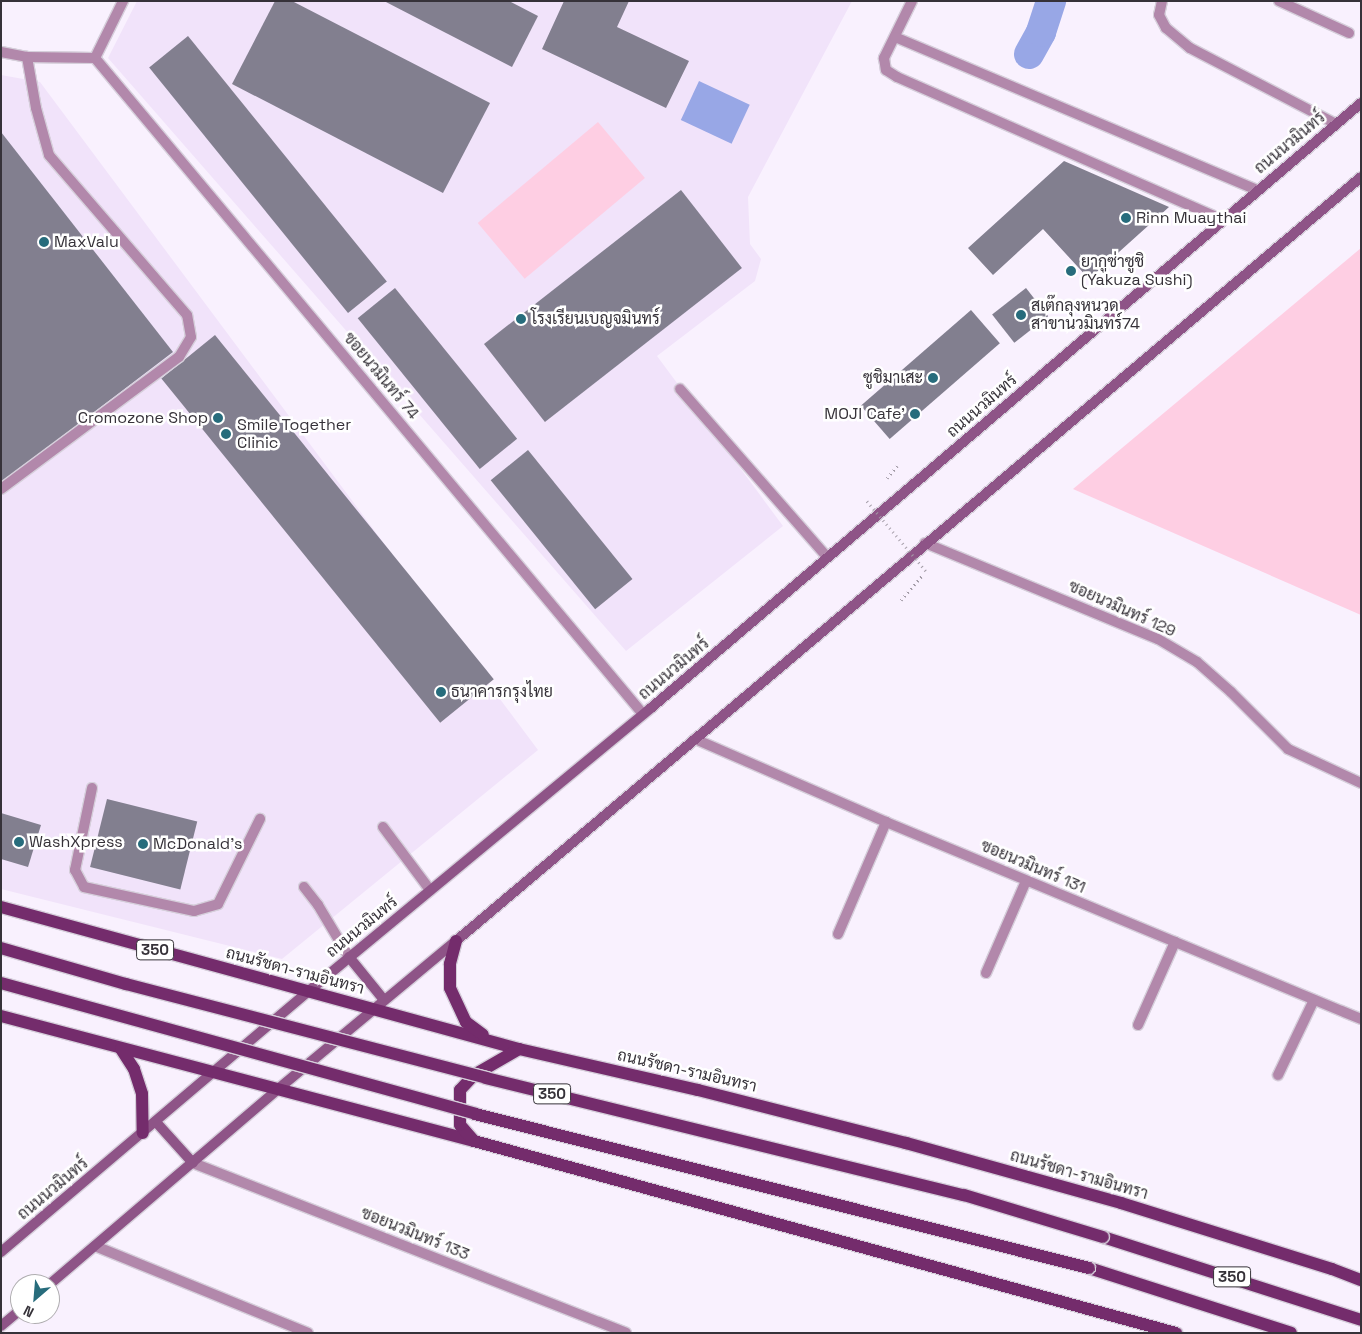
<!DOCTYPE html>
<html>
<head>
<meta charset="utf-8">
<style>
  body { margin:0 }
  #map { position:relative; width:1362px; height:1334px; overflow:hidden; background:#f9f1fe; font-family:"Space Grotesk",Sarabun,sans-serif }
  div>[style] { position:absolute }
  .built>* { inset:0; background:#f1e3fa }
  .green>* { inset:0; background:#fecee3; transform-origin:0 0 }
  .water>* { inset:0; background:#98a7e6; transform-origin:0 0 }
  .canal>* { height:30px; margin:-15px; padding:0 15px; transform-origin:15px; border-radius:15px; background:#98a7e6 }
  .building>* { inset:0; background:#827f8f; transform-origin:0 0 }
  .path>* { height:3px; margin-top:-1.5px; transform-origin:0; background:repeating-linear-gradient(90deg,#a39ca7 0 1px,transparent 0 5px) }
  .roads { filter:drop-shadow(1px 0 #d6cfdb) drop-shadow(-1px 0 #d6cfdb) drop-shadow(0 1px #d6cfdb) drop-shadow(0 -1px #d6cfdb) }
  .lane>* { height:10px; margin:-5px; padding:0 5px; transform-origin:5px; border-radius:5px; background:#b288ab }
  .street>* { height:10px; margin:-5px; padding:0 5px; transform-origin:5px; border-radius:5px; background:#b288ab }
  .secondary>* { height:10px; margin:-5px; padding:0 5px; transform-origin:5px; border-radius:5px; background:#8e5487 }
  .primary>* { height:12px; margin:-6px; padding:0 6px; transform-origin:6px; border-radius:6px; background:#742c6c }
  .path-bridge>* { height:3px; margin-top:-1.5px; transform-origin:0; background:repeating-linear-gradient(90deg,#a39ca7 0 1px,transparent 0 5px) }
  .bridges { filter:drop-shadow(1px 0 #d6cfdb) drop-shadow(-1px 0 #d6cfdb) drop-shadow(0 1px #d6cfdb) drop-shadow(0 -1px #d6cfdb) }
  .primary-bridge>* { height:12px; margin:-6px; padding:0 6px; transform-origin:6px; border-radius:6px; background:#742c6c }
  .dots>* { width:14px; height:14px; translate:-50% -50%; box-sizing:border-box; border:2px solid #fff; border-radius:50% }
  span { translate:-50% -50%; white-space:nowrap; text-align:center; line-height:1.15; -webkit-text-stroke:5px #fff; paint-order:stroke }
  .shield-label span { padding:1px 4px; background:#fff; border:1px solid; border-radius:4px; -webkit-text-stroke-width:0 }
  .shield-label { font-size:15px; color:#363239; font-weight:700 }
  .street-label { font-size:16px; color:#363239 }
  .poi-label { font-size:16px; color:#363239 }
  .left { translate:0 -50%; text-align:left }
  .right { translate:-100% -50%; text-align:right }
  .frame { position:absolute; inset:0; border:2px solid #363239; pointer-events:none }
  .north { position:absolute; left:10px; top:1274px; width:50px; height:50px; box-sizing:border-box; background:#fff; border:1px solid #afadb0; border-radius:50%; rotate:207deg; font-size:14px; font-weight:700; line-height:20px; text-align:center; color:#363239 }
  .north::after { content:''; display:block; margin:auto; width:18px; height:22px; background:#276c7c; clip-path:polygon(50% 0,100% 100%,50% 72%,0 100%) }
</style>
</head>
<body>
<div id="map">
  <div class="built">
    <i style="clip-path:polygon(137px 1px,852px 1px,748px 197px,750px 244px,761px 259px,755px 281px,657px 356px,783px 526px,626px 651px,108px 58px)"></i>
    <i style="clip-path:polygon(1px 75px,40px 82px,538px 750px,282px 959px,1px 889px)"></i>
  </div>
  <div class="green">
    <i style="left:598px;top:122px;width:73px;height:157px;rotate:50deg"></i>
    <i style="clip-path:polygon(1361px 248px,1361px 615px,1073px 489px)"></i>
  </div>
  <div class="water">
    <i style="left:699px;top:81px;width:56px;height:43px;rotate:25deg"></i>
  </div>
  <div class="canal">
    <i style="left:1029px;top:54px;width:25px;rotate:-61deg"></i>
    <i style="left:1041px;top:32px;width:33px;rotate:-72deg"></i>
  </div>
  <div class="building">
    <i style="clip-path:polygon(275px 1px,292px 1px,490px 103px,443px 193px,232px 84px)"></i>
    <i style="clip-path:polygon(384px 1px,509px 1px,538px 16px,512px 67px)"></i>
    <i style="clip-path:polygon(564px 1px,629px 1px,617px 27px,689px 61px,666px 108px,542px 49px)"></i>
    <i style="left:188px;top:36px;width:316px;height:50px;rotate:51deg"></i>
    <i style="clip-path:polygon(1px 132px,173px 352px,1px 483px)"></i>
    <i style="clip-path:polygon(1064px 161px,1169px 207px,1089px 279px,1043px 229px,993px 275px,968px 248px)"></i>
    <i style="left:681px;top:190px;width:99px;height:250px;rotate:52deg"></i>
    <i style="left:395px;top:288px;width:194px;height:48px;rotate:51deg"></i>
    <i style="left:1026px;top:288px;width:36px;height:43px;rotate:52deg"></i>
    <i style="left:971px;top:310px;width:44px;height:146px;rotate:49deg"></i>
    <i style="left:215px;top:335px;width:443px;height:69px;rotate:51deg"></i>
    <i style="left:528px;top:450px;width:166px;height:48px;rotate:51deg"></i>
    <i style="left:107px;top:799px;width:93px;height:70px;rotate:14deg"></i>
    <i style="clip-path:polygon(1px 813px,41px 825px,28px 867px,1px 859px)"></i>
  </div>
  <div class="path">
    <i style="left:887px;top:478px;width:16px;rotate:-50deg"></i>
    <i style="left:901px;top:600px;width:33px;rotate:-49deg"></i>
  </div>
  <div class="roads">
    <div class="lane">
      <i style="left:1162px;top:1px;width:14px;rotate:102deg"></i>
      <i style="left:1159px;top:15px;width:15px;rotate:62deg"></i>
      <i style="left:1166px;top:28px;width:31px;rotate:40deg"></i>
      <i style="left:1190px;top:48px;width:165px;rotate:27.5deg"></i>
      <i style="left:1279px;top:1px;width:77px;rotate:24.6deg"></i>
      <i style="left:680px;top:389px;width:223px;rotate:48.8deg"></i>
      <i style="left:1px;top:489px;width:222px;rotate:-36.6deg"></i>
      <i style="left:179px;top:357px;width:23px;rotate:-59deg"></i>
      <i style="left:191px;top:337px;width:22px;rotate:-100deg"></i>
      <i style="left:187px;top:315px;width:211px;rotate:-130.8deg"></i>
      <i style="left:49px;top:155px;width:49px;rotate:-105.5deg"></i>
      <i style="left:36px;top:108px;width:52px;rotate:-100deg"></i>
      <i style="left:92px;top:788px;width:84px;rotate:101.7deg"></i>
      <i style="left:75px;top:870px;width:19px;rotate:62deg"></i>
      <i style="left:84px;top:887px;width:113px;rotate:12.3deg"></i>
      <i style="left:194px;top:911px;width:25px;rotate:-16deg"></i>
      <i style="left:218px;top:904px;width:95px;rotate:-63.7deg"></i>
      <i style="left:383px;top:827px;width:79px;rotate:53.3deg"></i>
      <i style="left:304px;top:887px;width:23px;rotate:52deg"></i>
      <i style="left:318px;top:905px;width:61px;rotate:59.2deg"></i>
    </div>
    <div class="street">
      <i style="left:912px;top:1px;width:64px;rotate:116.2deg"></i>
      <i style="left:884px;top:58px;width:12px;rotate:81deg"></i>
      <i style="left:886px;top:70px;width:13px;rotate:32deg"></i>
      <i style="left:897px;top:77px;width:355px;rotate:23.7deg"></i>
      <i style="left:895px;top:37px;width:394px;rotate:22.9deg"></i>
      <i style="left:1px;top:52px;width:26px;rotate:11deg"></i>
      <i style="left:27px;top:57px;width:68px;rotate:0.8deg"></i>
      <i style="left:95px;top:58px;width:855px;rotate:50.13deg"></i>
      <i style="left:95px;top:58px;width:64px;rotate:-63.8deg"></i>
      <i style="left:925px;top:543px;width:252px;rotate:22.4deg"></i>
      <i style="left:1158px;top:639px;width:45px;rotate:30.5deg"></i>
      <i style="left:1197px;top:662px;width:45px;rotate:41.4deg"></i>
      <i style="left:1231px;top:692px;width:81px;rotate:45deg"></i>
      <i style="left:1288px;top:749px;width:81px;rotate:25deg"></i>
      <i style="left:695px;top:739px;width:208px;rotate:23.5deg"></i>
      <i style="left:886px;top:822px;width:514px;rotate:22.53deg"></i>
      <i style="left:838px;top:934px;width:122px;rotate:-66.8deg"></i>
      <i style="left:986px;top:973px;width:100px;rotate:-66.5deg"></i>
      <i style="left:1138px;top:1025px;width:91px;rotate:-66deg"></i>
      <i style="left:1278px;top:1075px;width:83px;rotate:-64.4deg"></i>
      <i style="left:193px;top:1163px;width:465px;rotate:21.4deg"></i>
      <i style="left:95px;top:1246px;width:230px;rotate:22.2deg"></i>
    </div>
    <div class="secondary">
      <i style="left:349px;top:957px;width:55px;rotate:50.9deg"></i>
      <i style="left:156px;top:1122px;width:55px;rotate:47.9deg"></i>
      <i style="left:1px;top:1252px;width:405px;rotate:-40.3deg"></i>
      <i style="left:310px;top:990px;width:442px;rotate:-39.6deg"></i>
      <i style="left:651px;top:708px;width:933px;rotate:-40.43deg"></i>
      <i style="left:50px;top:1284px;width:299px;rotate:-40.5deg"></i>
      <i style="left:277px;top:1090px;width:233px;rotate:-39.8deg"></i>
      <i style="left:456px;top:941px;width:1184px;rotate:-40.17deg"></i>
      <i style="left:1px;top:1326px;width:25px;rotate:-40deg"></i>
    </div>
    <div class="primary">
      <i style="left:1px;top:907px;width:537px;rotate:15.33deg"></i>
      <i style="left:519px;top:1049px;width:184px;rotate:12.9deg"></i>
      <i style="left:698px;top:1090px;width:215px;rotate:14.3deg"></i>
      <i style="left:906px;top:1143px;width:223px;rotate:15.6deg"></i>
      <i style="left:1121px;top:1203px;width:221px;rotate:17.4deg"></i>
      <i style="left:1332px;top:1269px;width:31px;rotate:21deg"></i>
      <i style="left:456px;top:941px;width:24px;rotate:105deg"></i>
      <i style="left:450px;top:964px;width:24px;rotate:90deg"></i>
      <i style="left:450px;top:988px;width:38px;rotate:65deg"></i>
      <i style="left:466px;top:1022px;width:21px;rotate:37deg"></i>
      <i style="left:1px;top:1016px;width:489px;rotate:14.8deg"></i>
      <i style="left:474px;top:1141px;width:728px;rotate:15.3deg"></i>
      <i style="left:121px;top:1049px;width:24px;rotate:57deg"></i>
      <i style="left:134px;top:1069px;width:26px;rotate:72deg"></i>
      <i style="left:142px;top:1094px;width:39px;rotate:89deg"></i>
      <i style="left:474px;top:1141px;width:21px;rotate:-131deg"></i>
      <i style="left:460px;top:1125px;width:35px;rotate:-90deg"></i>
      <i style="left:460px;top:1090px;width:21px;rotate:-47deg"></i>
      <i style="left:474px;top:1075px;width:52px;rotate:-30deg"></i>
      <i style="left:1103px;top:1237px;width:271px;rotate:17.8deg"></i>
      <i style="left:1089px;top:1268px;width:212px;rotate:17.8deg"></i>
    </div>
  </div>
  <div class="path-bridge">
    <i style="left:867px;top:501px;width:92px;rotate:49.9deg"></i>
  </div>
  <div class="bridges">
    <div class="primary-bridge">
      <i style="left:1px;top:948px;width:130px;rotate:16.1deg"></i>
      <i style="left:126px;top:984px;width:372px;rotate:14.6deg"></i>
      <i style="left:486px;top:1078px;width:492px;rotate:13.8deg"></i>
      <i style="left:964px;top:1195px;width:145px;rotate:16.8deg"></i>
      <i style="left:1px;top:983px;width:492px;rotate:15.4deg"></i>
      <i style="left:475px;top:1114px;width:633px;rotate:14.08deg"></i>
    </div>
  </div>
  <div class="dots">
    <i style="left:1126px;top:218px;background:#276c7c"></i>
    <i style="left:44px;top:242px;background:#276c7c"></i>
    <i style="left:1071px;top:271px;background:#276c7c"></i>
    <i style="left:1021px;top:315px;background:#276c7c"></i>
    <i style="left:521px;top:319px;background:#276c7c"></i>
    <i style="left:933px;top:378px;background:#276c7c"></i>
    <i style="left:915px;top:414px;background:#276c7c"></i>
    <i style="left:218px;top:418px;background:#276c7c"></i>
    <i style="left:226px;top:434px;background:#276c7c"></i>
    <i style="left:441px;top:692px;background:#276c7c"></i>
    <i style="left:19px;top:842px;background:#276c7c"></i>
    <i style="left:143px;top:844px;background:#276c7c"></i>
  </div>
  <div class="shield-label">
    <span style="left:155px;top:950px">350</span>
    <span style="left:552px;top:1094px">350</span>
    <span style="left:1232px;top:1277px">350</span>
  </div>
  <div class="street-label">
    <span style="left:1290px;top:143px;rotate:-40deg">ถนนนวมินทร์</span>
    <span style="left:381px;top:376px;rotate:50deg">ซอยนวมินทร์ 74</span>
    <span style="left:982px;top:406px;rotate:-41deg">ถนนนวมินทร์</span>
    <span style="left:1122px;top:609px;rotate:24deg">ซอยนวมินทร์ 129</span>
    <span style="left:674px;top:669px;rotate:-40deg">ถนนนวมินทร์</span>
    <span style="left:1033px;top:867px;rotate:23deg">ซอยนวมินทร์ 131</span>
    <span style="left:362px;top:927px;rotate:-39deg">ถนนนวมินทร์</span>
    <span style="left:295px;top:971px;rotate:15deg">ถนนรัชดา-รามอินทรา</span>
    <span style="left:687px;top:1071px;rotate:13deg">ถนนรัชดา-รามอินทรา</span>
    <span style="left:1079px;top:1175px;rotate:16deg">ถนนรัชดา-รามอินทรา</span>
    <span style="left:53px;top:1189px;rotate:-40deg">ถนนนวมินทร์</span>
    <span style="left:415px;top:1234px;rotate:22deg">ซอยนวมินทร์ 133</span>
  </div>
  <div class="poi-label">
    <span class="left" style="left:1136px;top:218px">Rinn Muaythai</span>
    <span class="left" style="left:54px;top:242px">MaxValu</span>
    <span class="left" style="left:1081px;top:271px">ยากูซ่าซูชิ<br>(Yakuza Sushi)</span>
    <span class="left" style="left:1031px;top:315px">สเต๊กลุงหนวด<br>สาขานวมินทร์74</span>
    <span class="left" style="left:531px;top:319px">โรงเรียนเบญจมินทร์</span>
    <span class="right" style="left:923px;top:378px">ซูชิมาเสะ</span>
    <span class="right" style="left:905px;top:414px">MOJI Cafe'</span>
    <span class="right" style="left:208px;top:418px">Cromozone Shop</span>
    <span class="left" style="left:237px;top:434px">Smile Together<br>Clinic</span>
    <span class="left" style="left:451px;top:692px">ธนาคารกรุงไทย</span>
    <span class="left" style="left:29px;top:842px">WashXpress</span>
    <span class="left" style="left:153px;top:844px">McDonald's</span>
  </div>
  <div class="frame"></div>
  <div class="north">N</div>
</div>
</body>
</html>
